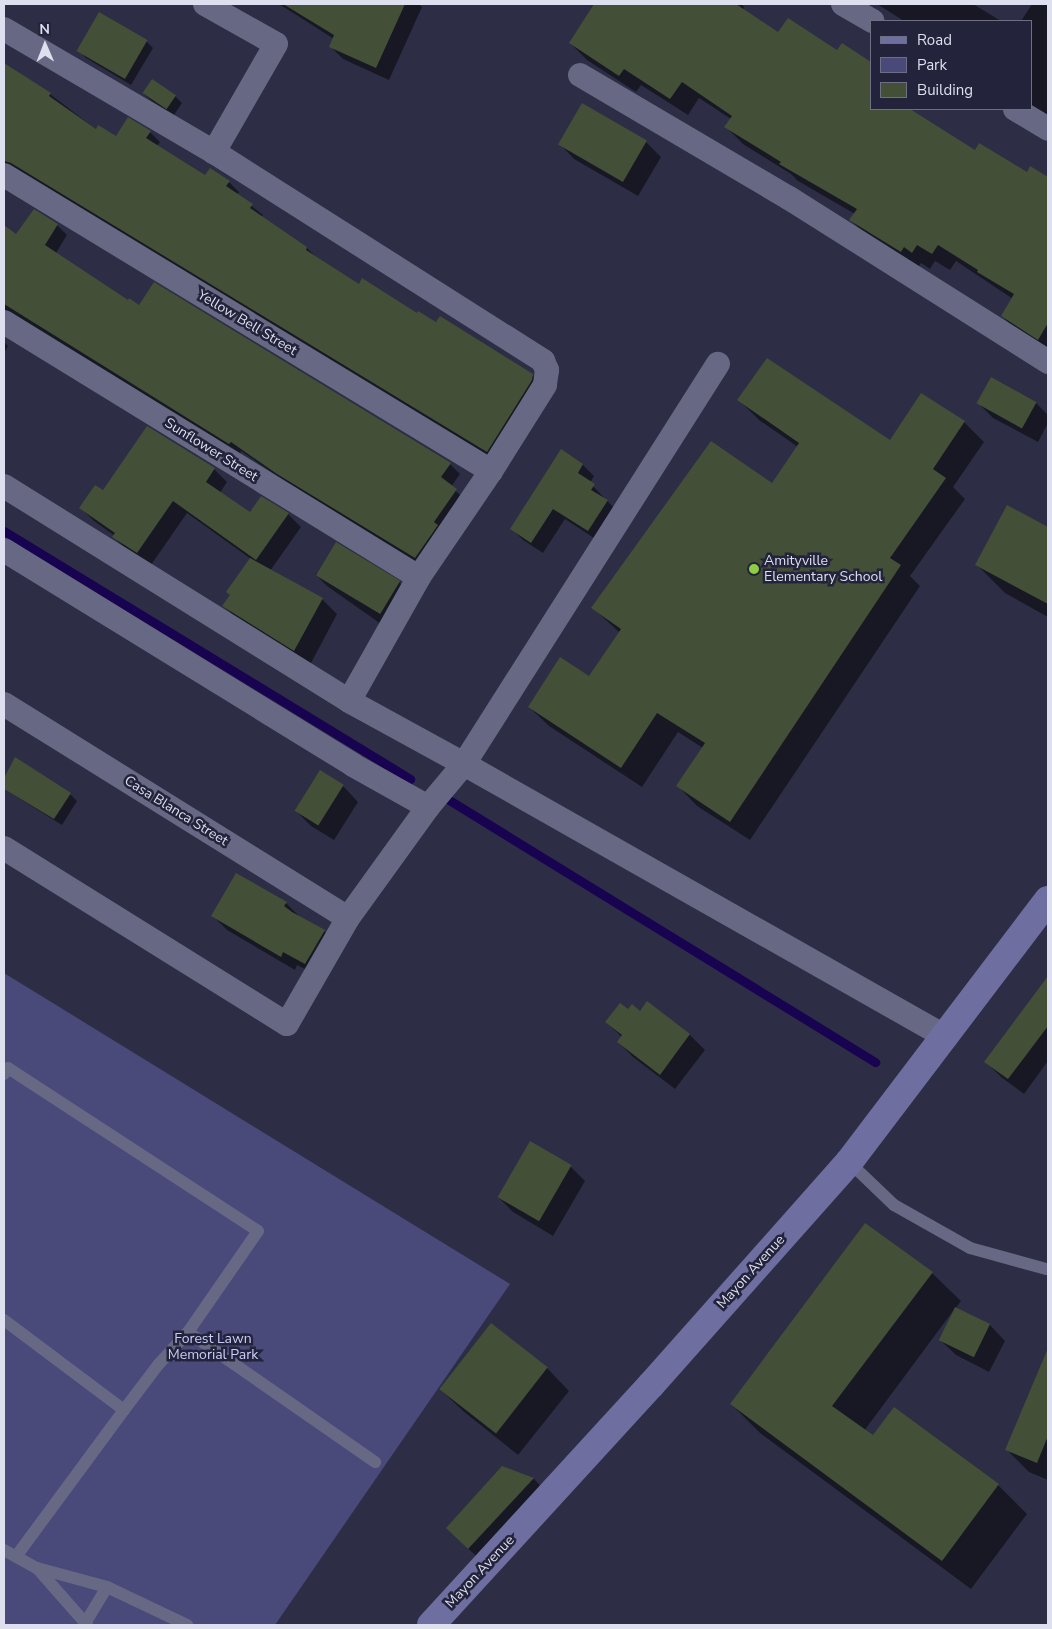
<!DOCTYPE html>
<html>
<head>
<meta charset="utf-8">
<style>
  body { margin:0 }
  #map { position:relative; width:1052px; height:1629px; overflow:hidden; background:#2d2e45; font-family:"Nunito Sans",sans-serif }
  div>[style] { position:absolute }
  .green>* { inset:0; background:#49497a }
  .shadow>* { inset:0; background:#0007 }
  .stream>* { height:9px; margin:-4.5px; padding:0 4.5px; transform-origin:4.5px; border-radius:4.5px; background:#180351 }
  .building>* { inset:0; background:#434f37; transform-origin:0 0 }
  .lane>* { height:12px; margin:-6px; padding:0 6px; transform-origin:6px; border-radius:6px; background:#676984 }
  .street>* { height:24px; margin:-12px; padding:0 12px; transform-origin:12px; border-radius:12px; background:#676984 }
  .secondary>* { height:28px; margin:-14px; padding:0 14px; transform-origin:14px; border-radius:14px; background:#6e6ea1 }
  .dots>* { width:14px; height:14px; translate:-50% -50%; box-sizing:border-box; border:2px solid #23243b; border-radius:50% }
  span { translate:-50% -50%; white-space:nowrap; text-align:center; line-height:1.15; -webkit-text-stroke:5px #23243b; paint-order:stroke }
  .street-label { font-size:14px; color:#dedfef }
  .poi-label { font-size:14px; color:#dedfef }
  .left { translate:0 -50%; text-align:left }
  .park-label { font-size:14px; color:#cacdf9 }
  .frame { position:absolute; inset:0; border:5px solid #dedfef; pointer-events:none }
  .legend { position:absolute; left:870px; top:20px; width:162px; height:90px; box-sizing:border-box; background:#23243b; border:1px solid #6e6f83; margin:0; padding:6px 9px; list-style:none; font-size:15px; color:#dedfef }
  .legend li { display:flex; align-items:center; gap:10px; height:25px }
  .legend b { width:25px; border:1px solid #6e6f83 }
  .north { position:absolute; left:20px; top:20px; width:50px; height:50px; -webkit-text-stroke:4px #23243b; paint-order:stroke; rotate:359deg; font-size:14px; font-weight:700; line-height:20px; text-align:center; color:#dedfef }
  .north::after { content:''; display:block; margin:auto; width:18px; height:22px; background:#dedfef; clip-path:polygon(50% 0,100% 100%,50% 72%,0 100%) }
</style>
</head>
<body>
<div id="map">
  <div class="green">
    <i style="clip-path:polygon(4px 973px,510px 1284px,275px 1625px,4px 1625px)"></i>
  </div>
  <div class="shadow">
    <i style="clip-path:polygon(279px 4px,339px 4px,348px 9px,350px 4px,419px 4px,422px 7px,389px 80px,343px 59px,331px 47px,334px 39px)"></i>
    <i style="clip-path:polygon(596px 4px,741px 4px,744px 7px,743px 10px,871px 109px,907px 109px,975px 152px,1027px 173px,1031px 168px,1048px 179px,1048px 351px,1019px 333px,1002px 316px,1013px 299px,956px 261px,950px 270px,935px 261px,930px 269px,921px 263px,918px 268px,868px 237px,851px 220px,855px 214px,798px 181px,791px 174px,743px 144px,726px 127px,731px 119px,699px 98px,688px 115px,641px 85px,636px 92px,587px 60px,570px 43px)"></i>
    <i style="clip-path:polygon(877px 4px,973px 4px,1001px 21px,904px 21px)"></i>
    <i style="clip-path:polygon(1032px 4px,1048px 4px,1048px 118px,1031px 108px,1031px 21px,1021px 21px)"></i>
    <i style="clip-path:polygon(146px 41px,153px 48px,131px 85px,86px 58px,79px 51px)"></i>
    <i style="clip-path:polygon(4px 65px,50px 94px,97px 130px,116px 137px,150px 132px,160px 142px,157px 146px,206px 177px,229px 182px,239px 192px,237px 195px,263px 215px,261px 217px,307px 248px,316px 257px,359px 285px,532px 375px,542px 386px,497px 461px,4px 177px)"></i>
    <i style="clip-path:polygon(144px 94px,175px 96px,182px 103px,174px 115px,152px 101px)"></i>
    <i style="clip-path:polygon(646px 142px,661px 157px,638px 196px,574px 159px,559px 143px)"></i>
    <i style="clip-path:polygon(57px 225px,67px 235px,56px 253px,128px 302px,450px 464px,460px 474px,451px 487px,466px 500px,426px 568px,289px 484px,241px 451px,240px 454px,4px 324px,4px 227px,17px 236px)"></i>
    <i style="clip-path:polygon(4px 342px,8px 346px,4px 353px)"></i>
    <i style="clip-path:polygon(739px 400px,890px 441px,964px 422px,984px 442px,953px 487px,965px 499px,910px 576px,920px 586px,750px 840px,697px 806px,678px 786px,703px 748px,678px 732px,642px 787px,549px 726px,529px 707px,589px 677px,620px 633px,593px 608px,772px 484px,798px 447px,759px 420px)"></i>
    <i style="clip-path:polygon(978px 403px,1036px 403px,1048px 415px,1048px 423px,1038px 442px,993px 418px)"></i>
    <i style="clip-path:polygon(562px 451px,583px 465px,594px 476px,590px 483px,618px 512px,600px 542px,565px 519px,543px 553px,523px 540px,512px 529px)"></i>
    <i style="clip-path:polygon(214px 469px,227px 482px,220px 493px,250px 514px,288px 514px,301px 527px,270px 571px,322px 599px,337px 614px,310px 665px,239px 621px,224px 606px,251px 559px,187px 513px,151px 565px,127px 550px,114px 537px,115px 536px,94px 521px,81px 508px,103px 491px)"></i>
    <i style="clip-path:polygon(1008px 507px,1048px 529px,1048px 617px,1005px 593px,976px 564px)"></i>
    <i style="clip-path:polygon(315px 574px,399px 582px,412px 595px,388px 629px,327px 586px)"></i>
    <i style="clip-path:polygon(15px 759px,70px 794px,77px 801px,62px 825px,4px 789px,4px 781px)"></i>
    <i style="clip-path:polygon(320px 772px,343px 786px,358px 802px,334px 840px,311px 826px,296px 811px)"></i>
    <i style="clip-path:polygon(237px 874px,286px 903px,300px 917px,324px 931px,338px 945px,320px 977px,297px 965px,295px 970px,227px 930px,213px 916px)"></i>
    <i style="clip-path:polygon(1048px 978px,1048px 1061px,1024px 1094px,1001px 1077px,986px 1062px)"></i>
    <i style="clip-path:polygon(647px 1003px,690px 1035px,705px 1050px,675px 1089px,633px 1057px,618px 1042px,622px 1037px,606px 1022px,628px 1011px,640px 1013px)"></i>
    <i style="clip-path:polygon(570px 1166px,585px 1181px,553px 1236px,513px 1212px,498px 1197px)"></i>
    <i style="clip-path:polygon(932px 1273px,961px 1301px,955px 1309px,990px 1325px,1005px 1341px,989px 1372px,956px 1355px,940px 1340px,953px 1311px,864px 1431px,873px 1437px,894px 1408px,998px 1485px,1027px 1514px,971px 1589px,760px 1433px,731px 1404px)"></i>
    <i style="clip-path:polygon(1048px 1350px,1048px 1480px,1029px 1472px,1007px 1450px)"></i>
    <i style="clip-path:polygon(547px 1368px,569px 1391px,518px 1455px,463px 1411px,440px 1389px)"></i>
    <i style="clip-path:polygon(503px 1468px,534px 1479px,548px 1494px,484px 1563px,462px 1543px)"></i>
  </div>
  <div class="stream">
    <i style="left:4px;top:531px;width:476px;rotate:31.4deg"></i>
    <i style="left:441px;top:795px;width:510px;rotate:31.6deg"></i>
  </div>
  <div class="building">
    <i style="clip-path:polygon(283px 4px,405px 4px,376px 68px,329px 47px,334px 35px)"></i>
    <i style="clip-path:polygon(594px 4px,736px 4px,778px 32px,788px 18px,837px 50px,842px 43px,871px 62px,871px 109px,910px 109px,975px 150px,979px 143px,1027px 172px,1030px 166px,1048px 177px,1048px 323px,1038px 340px,1001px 316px,1014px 294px,977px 272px,978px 270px,938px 245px,932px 254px,917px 245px,912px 253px,904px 247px,901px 252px,849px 220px,857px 209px,779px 164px,781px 162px,724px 127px,732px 116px,682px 82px,670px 99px,624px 69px,619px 76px,569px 43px)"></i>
    <i style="left:99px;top:12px;width:56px;height:45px;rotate:30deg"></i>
    <i style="clip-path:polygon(4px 63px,51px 93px,49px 96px,96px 129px,98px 125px,116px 136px,128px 117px,151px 131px,146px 138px,205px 175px,210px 168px,230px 181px,226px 186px,253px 204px,250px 208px,307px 247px,306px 250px,359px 284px,362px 278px,417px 313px,418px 311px,436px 322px,440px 316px,533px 374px,532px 380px,487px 452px,11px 163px,4px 161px)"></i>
    <i style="left:152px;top:79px;width:29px;height:17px;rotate:34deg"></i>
    <i style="left:582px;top:103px;width:75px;height:48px;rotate:30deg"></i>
    <i style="clip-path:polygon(34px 209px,58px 224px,45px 245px,128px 300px,129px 298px,139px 305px,154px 282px,451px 463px,441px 477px,457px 489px,434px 522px,438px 525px,415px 558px,277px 474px,231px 442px,229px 444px,4px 304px,4px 225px,16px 234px)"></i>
    <i style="clip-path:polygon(767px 358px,890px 440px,921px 393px,965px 421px,933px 469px,946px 478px,890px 558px,901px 565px,730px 822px,676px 786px,705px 743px,657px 713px,621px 768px,528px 707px,560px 657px,589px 676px,621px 629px,591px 608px,711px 441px,772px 483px,799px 443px,737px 400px)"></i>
    <i style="left:991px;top:377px;width:52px;height:30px;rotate:29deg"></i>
    <i style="clip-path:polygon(147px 426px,215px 468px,206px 482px,250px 512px,261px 496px,289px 513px,256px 560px,173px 501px,137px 553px,112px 537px,115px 533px,79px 508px,95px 485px,103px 490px)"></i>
    <i style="clip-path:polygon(561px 449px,583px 464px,578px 473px,595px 484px,591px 490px,608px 500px,588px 531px,553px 509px,531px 543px,510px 529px)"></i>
    <i style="clip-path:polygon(1007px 505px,1048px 527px,1048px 604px,975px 565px)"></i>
    <i style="left:336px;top:542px;width:75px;height:39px;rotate:31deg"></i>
    <i style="clip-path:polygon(250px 558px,323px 598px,294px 651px,222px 606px,230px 595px,226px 592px)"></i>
    <i style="clip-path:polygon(15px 757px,71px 793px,54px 819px,4px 789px,4px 778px)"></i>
    <i style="left:320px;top:770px;width:28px;height:48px;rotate:32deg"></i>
    <i style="clip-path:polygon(236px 873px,287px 902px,284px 906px,292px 912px,325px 930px,305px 964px,283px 952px,281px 957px,211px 916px)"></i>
    <i style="clip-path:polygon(1048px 976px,1048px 1026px,1008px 1079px,984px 1062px)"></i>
    <i style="clip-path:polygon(647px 1001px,690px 1034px,660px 1075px,617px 1042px,622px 1035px,605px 1022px,620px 1003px,628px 1009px,632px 1004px,640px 1011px)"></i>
    <i style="left:530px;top:1141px;width:48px;height:65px;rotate:30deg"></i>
    <i style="clip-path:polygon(865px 1223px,933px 1272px,832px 1406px,873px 1435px,894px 1407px,999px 1484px,942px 1561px,730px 1404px)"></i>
    <i style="left:955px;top:1307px;width:39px;height:37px;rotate:26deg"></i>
    <i style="left:491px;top:1323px;width:72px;height:84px;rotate:38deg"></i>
    <i style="clip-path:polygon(1048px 1348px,1048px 1436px,1037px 1463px,1005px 1450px)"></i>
    <i style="clip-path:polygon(502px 1466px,534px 1478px,468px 1549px,446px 1528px)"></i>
  </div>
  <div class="lane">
    <i style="left:4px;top:1074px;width:7px;rotate:-56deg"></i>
    <i style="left:8px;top:1068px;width:298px;rotate:33.1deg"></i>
    <i style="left:258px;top:1231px;width:123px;rotate:124.7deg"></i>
    <i style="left:188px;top:1332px;width:45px;rotate:132.3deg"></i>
    <i style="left:158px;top:1365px;width:56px;rotate:127.1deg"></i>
    <i style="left:124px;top:1410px;width:180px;rotate:126.4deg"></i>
    <i style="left:849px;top:1162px;width:62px;rotate:43.7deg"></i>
    <i style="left:894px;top:1205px;width:87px;rotate:29.5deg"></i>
    <i style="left:970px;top:1248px;width:79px;rotate:15.4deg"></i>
    <i style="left:4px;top:1320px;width:150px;rotate:36.9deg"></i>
    <i style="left:188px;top:1332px;width:228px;rotate:34.8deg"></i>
    <i style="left:4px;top:1550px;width:38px;rotate:29deg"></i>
    <i style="left:37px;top:1568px;width:73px;rotate:15.2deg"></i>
    <i style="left:107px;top:1587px;width:89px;rotate:25.4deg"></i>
    <i style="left:37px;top:1568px;width:76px;rotate:48.7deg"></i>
    <i style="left:84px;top:1625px;width:44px;rotate:-58.8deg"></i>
  </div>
  <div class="street">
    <i style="left:205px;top:4px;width:81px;rotate:29.4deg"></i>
    <i style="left:276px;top:44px;width:125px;rotate:119.9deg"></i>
    <i style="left:843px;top:4px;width:34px;rotate:30deg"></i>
    <i style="left:4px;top:29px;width:243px;rotate:30.4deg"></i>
    <i style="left:214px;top:152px;width:390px;rotate:32.4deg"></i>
    <i style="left:543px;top:361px;width:10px;rotate:66deg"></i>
    <i style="left:547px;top:370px;width:15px;rotate:98deg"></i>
    <i style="left:545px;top:385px;width:102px;rotate:122.1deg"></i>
    <i style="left:491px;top:471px;width:128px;rotate:124.2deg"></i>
    <i style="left:419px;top:577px;width:142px;rotate:119.4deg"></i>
    <i style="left:580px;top:75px;width:243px;rotate:30.5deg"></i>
    <i style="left:789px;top:198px;width:307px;rotate:32.3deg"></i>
    <i style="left:1015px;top:109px;width:39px;rotate:31deg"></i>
    <i style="left:4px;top:175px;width:570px;rotate:31.29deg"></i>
    <i style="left:4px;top:322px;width:487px;rotate:31.6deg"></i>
    <i style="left:4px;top:486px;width:407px;rotate:31.9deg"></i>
    <i style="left:349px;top:701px;width:131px;rotate:28.7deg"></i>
    <i style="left:464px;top:764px;width:554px;rotate:29.53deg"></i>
    <i style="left:4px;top:550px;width:410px;rotate:31.6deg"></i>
    <i style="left:353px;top:765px;width:86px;rotate:29.2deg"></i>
    <i style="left:4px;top:704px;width:405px;rotate:31.9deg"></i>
    <i style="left:4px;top:848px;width:333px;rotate:31.9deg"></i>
    <i style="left:287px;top:1024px;width:122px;rotate:-60.1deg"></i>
    <i style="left:348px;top:918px;width:137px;rotate:-54.2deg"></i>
    <i style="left:428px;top:807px;width:56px;rotate:-50.1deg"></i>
    <i style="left:464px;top:764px;width:474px;rotate:-57.6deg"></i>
  </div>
  <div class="secondary">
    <i style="left:431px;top:1625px;width:326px;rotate:-47.5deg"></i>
    <i style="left:651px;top:1385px;width:298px;rotate:-48.4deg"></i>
    <i style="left:849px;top:1162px;width:329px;rotate:-52.8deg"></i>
  </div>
  <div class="dots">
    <i style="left:754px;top:569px;background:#8ece43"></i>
  </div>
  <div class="street-label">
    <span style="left:247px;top:323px;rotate:31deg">Yellow Bell Street</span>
    <span style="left:211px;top:450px;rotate:32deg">Sunflower Street</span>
    <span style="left:176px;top:811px;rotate:32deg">Casa Blanca Street</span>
    <span style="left:751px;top:1272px;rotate:-48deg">Mayon Avenue</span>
    <span style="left:480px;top:1572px;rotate:-47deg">Mayon Avenue</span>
  </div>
  <div class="poi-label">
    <span class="left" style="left:764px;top:569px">Amityville<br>Elementary School</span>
  </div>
  <div class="park-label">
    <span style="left:213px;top:1347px">Forest Lawn<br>Memorial Park</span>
  </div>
  <div class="frame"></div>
  <ul class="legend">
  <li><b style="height:6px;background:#6e6ea1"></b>Road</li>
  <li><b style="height:14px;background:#49497a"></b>Park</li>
  <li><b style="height:14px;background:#434f37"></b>Building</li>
  </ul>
  <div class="north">N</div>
</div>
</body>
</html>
